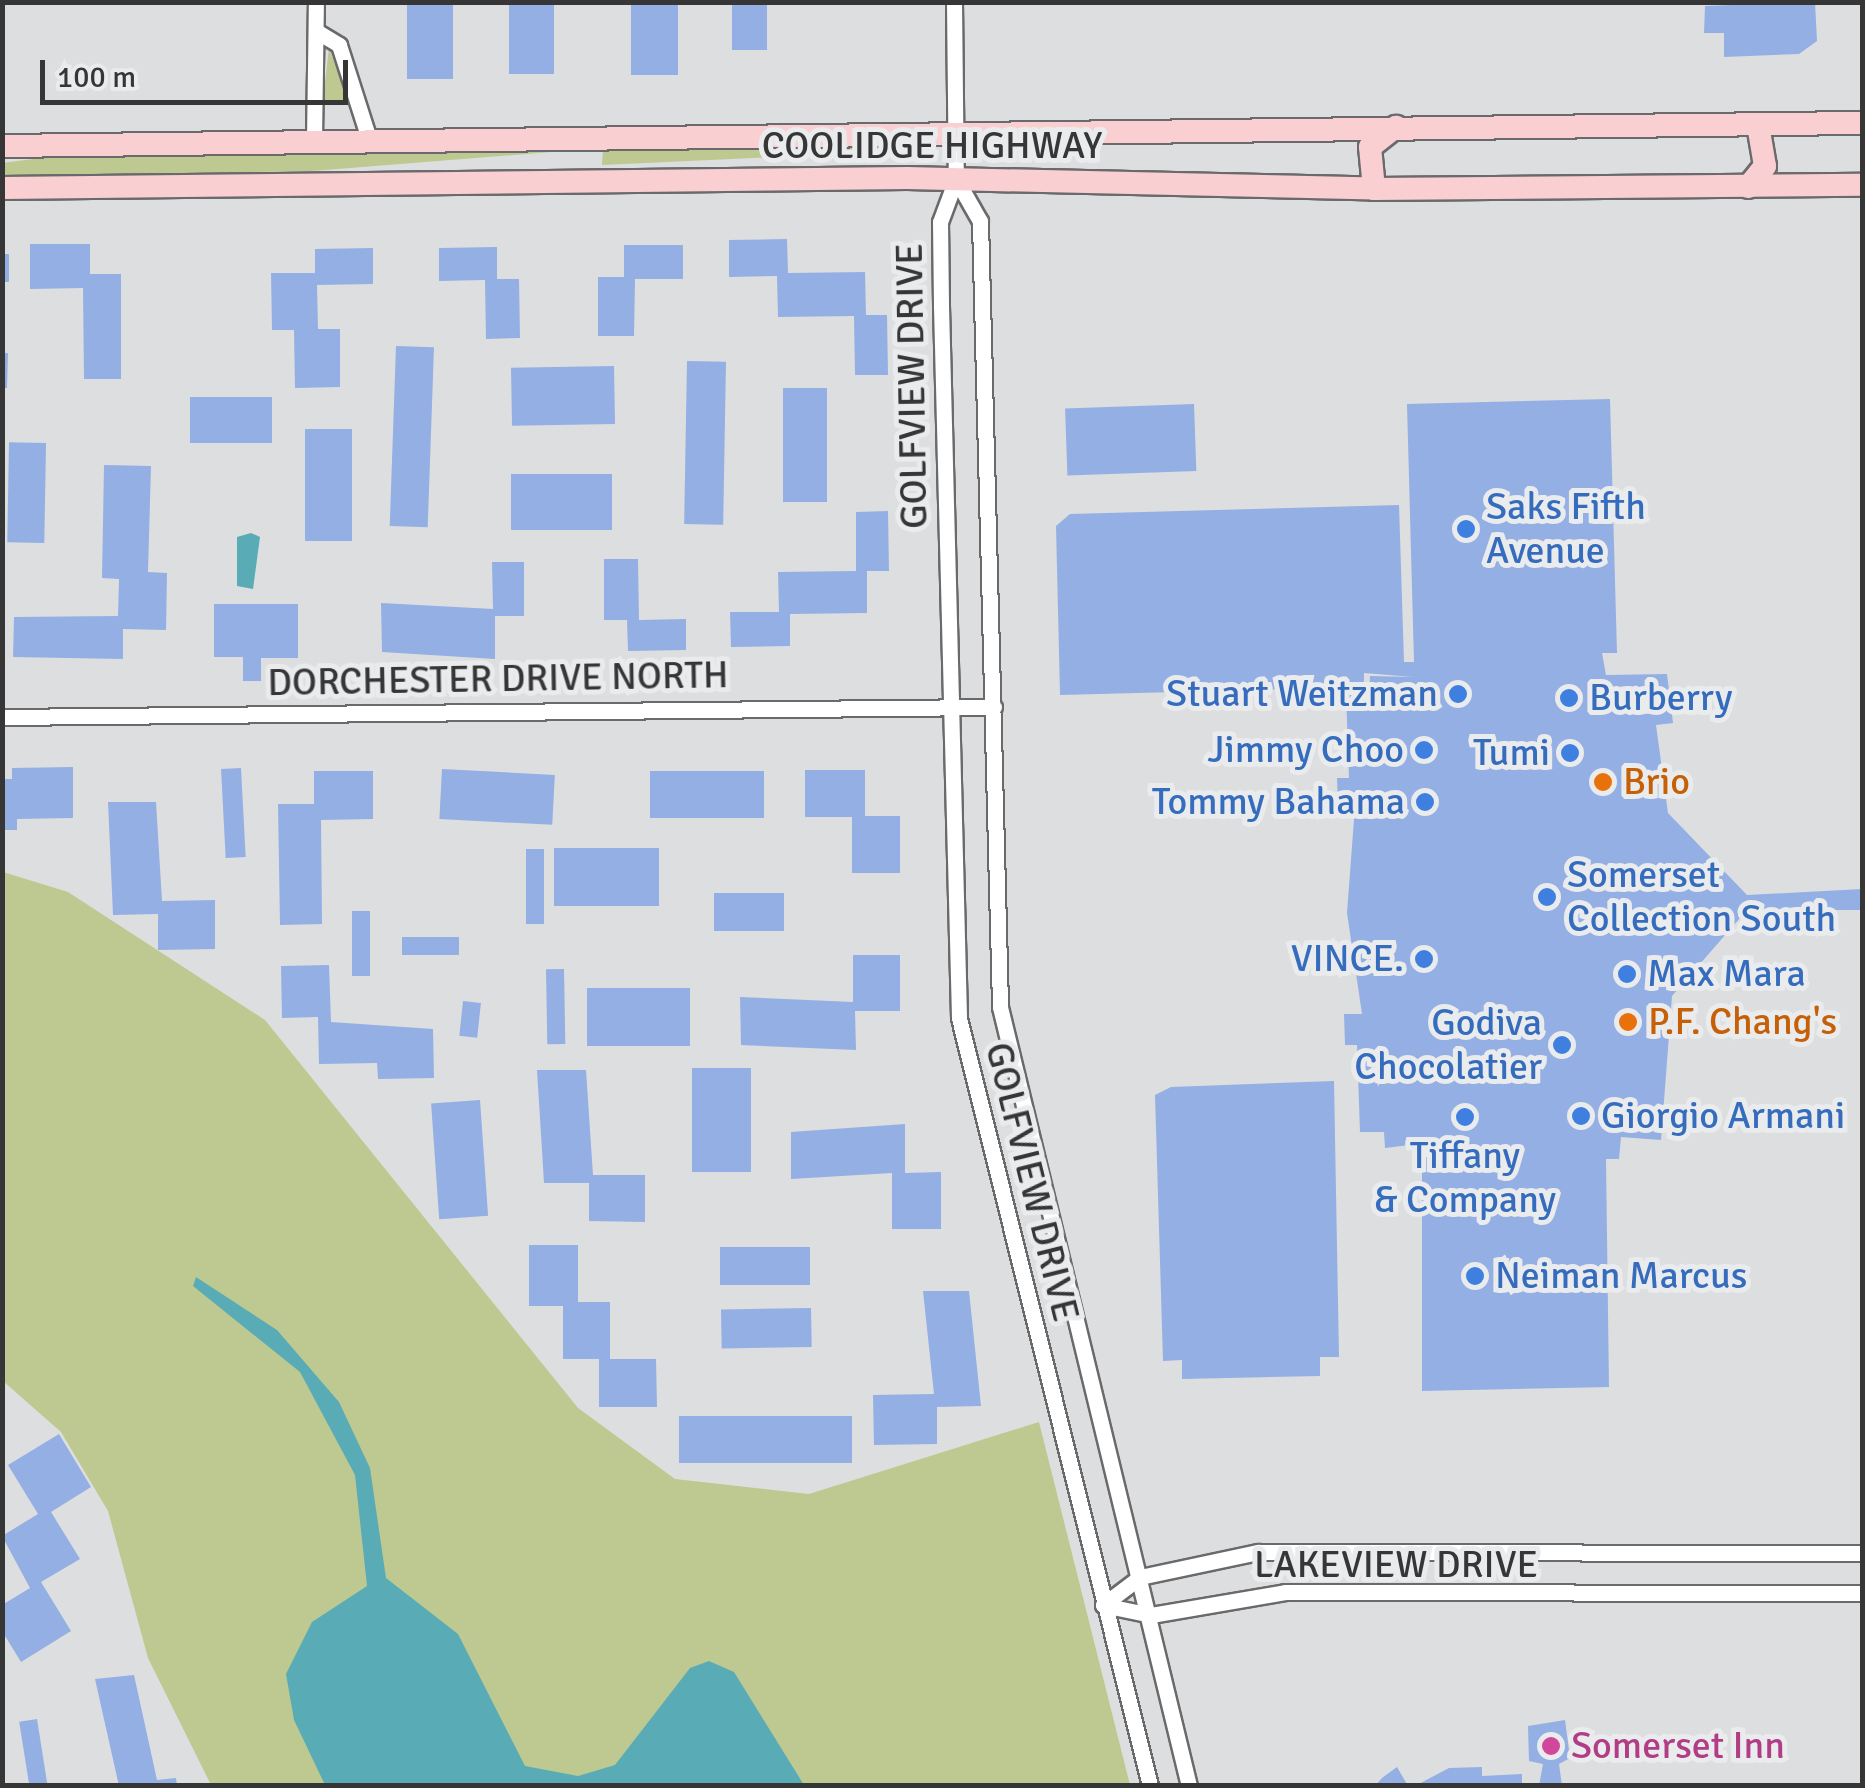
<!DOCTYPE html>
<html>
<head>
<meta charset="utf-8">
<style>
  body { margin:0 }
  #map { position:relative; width:1865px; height:1788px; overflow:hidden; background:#dddedf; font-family:Signika,sans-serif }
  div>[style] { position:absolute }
  .green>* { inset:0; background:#bdc990 }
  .water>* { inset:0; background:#59acb6 }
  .building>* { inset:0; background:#94afe3; transform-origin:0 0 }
  .roads { filter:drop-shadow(2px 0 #6a6a6c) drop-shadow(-2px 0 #6a6a6c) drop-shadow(0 2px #6a6a6c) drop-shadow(0 -2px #6a6a6c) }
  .minor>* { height:15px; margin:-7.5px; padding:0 7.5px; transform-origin:7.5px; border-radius:7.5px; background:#fff }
  .secondary>* { height:22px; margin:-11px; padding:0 11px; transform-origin:11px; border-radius:11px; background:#f9cfd2 }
  .dots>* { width:28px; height:28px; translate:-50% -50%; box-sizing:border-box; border:5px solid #eaebed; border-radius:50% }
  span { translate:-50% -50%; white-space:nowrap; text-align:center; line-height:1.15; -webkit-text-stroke:10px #eaebed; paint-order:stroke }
  .street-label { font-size:38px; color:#363637 }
  .shop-label { font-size:38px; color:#366cbe }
  .left { translate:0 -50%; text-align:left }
  .right { translate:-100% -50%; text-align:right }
  .food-label { font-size:38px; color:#c56008 }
  .hotel-label { font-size:38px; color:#b23c85 }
  .frame { position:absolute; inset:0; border:5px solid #363637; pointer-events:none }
  .scale { position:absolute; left:40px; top:60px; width:308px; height:45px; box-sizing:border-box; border:5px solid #363637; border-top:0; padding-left:12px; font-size:30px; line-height:35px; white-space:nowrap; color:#363637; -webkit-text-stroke:8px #eaebed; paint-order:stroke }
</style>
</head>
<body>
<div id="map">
  <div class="green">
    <i style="clip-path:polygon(329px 48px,349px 100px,346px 104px,323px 100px)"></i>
    <i style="clip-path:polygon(902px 142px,902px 151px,602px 165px,603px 149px)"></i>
    <i style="clip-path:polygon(565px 151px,312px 171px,3px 176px,2px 163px,64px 155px)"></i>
    <i style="clip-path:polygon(3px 872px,68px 892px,265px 1020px,578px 1408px,675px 1479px,809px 1494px,1039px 1422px,1130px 1785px,211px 1785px,148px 1658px,108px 1511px,61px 1432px,3px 1381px)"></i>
  </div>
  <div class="water">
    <i style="clip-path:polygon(251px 533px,260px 537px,253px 589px,237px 586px,237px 537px)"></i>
    <i style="clip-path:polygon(196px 1277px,277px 1330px,339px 1402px,370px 1468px,386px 1578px,458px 1634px,525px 1766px,578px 1776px,615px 1765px,690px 1668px,709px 1661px,734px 1672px,804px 1785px,325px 1785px,294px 1720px,286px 1674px,312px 1622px,367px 1586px,355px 1475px,300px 1372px,193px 1286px)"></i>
  </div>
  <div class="building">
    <i style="left:407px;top:2px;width:46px;height:77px"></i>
    <i style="left:509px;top:2px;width:45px;height:72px"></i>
    <i style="left:631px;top:2px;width:47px;height:73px"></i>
    <i style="left:732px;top:2px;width:35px;height:48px"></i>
    <i style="clip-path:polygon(1815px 2px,1817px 41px,1799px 54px,1724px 57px,1724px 33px,1704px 33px,1705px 6px)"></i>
    <i style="clip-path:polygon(787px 239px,788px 273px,865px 272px,866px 315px,887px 315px,888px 375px,855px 375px,854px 316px,778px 317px,777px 276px,729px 277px,729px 240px)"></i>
    <i style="clip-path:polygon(30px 244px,90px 244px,90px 274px,121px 274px,121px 379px,84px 379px,83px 288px,30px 289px)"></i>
    <i style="clip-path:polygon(624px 245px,683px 245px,683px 279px,635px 279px,634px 336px,598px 336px,598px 277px,624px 277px)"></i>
    <i style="clip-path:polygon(497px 247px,497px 279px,519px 279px,520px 338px,486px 339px,485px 280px,439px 281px,439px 248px)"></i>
    <i style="clip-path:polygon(373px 248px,373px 284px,317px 285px,318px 329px,340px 329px,340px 387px,295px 388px,294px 330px,272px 330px,271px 273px,315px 273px,315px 249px)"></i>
    <i style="left:2px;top:254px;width:7px;height:28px"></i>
    <i style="left:396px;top:346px;width:38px;height:180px;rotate:2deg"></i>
    <i style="clip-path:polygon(2px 353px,8px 353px,7px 388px,2px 388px)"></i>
    <i style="left:687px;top:361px;width:39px;height:163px;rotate:1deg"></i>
    <i style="left:614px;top:366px;width:58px;height:103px;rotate:89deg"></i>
    <i style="left:783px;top:388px;width:44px;height:114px"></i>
    <i style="left:190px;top:397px;width:82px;height:46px"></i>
    <i style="clip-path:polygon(1610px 399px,1617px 653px,1602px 653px,1606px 675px,1667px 674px,1673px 723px,1656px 725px,1668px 813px,1747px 895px,1862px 889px,1862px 910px,1747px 910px,1672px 996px,1661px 1140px,1621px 1137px,1619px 1159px,1606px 1159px,1609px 1387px,1422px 1391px,1422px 1164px,1418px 1144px,1385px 1148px,1384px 1132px,1360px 1132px,1357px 1045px,1345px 1045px,1344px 1014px,1362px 1014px,1347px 913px,1355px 806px,1338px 806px,1337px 778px,1349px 778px,1346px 693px,1369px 692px,1370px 676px,1413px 677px,1364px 673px,1364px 687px,1060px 695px,1056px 526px,1070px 514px,1399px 505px,1404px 662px,1414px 662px,1407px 404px)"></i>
    <i style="left:1194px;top:404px;width:67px;height:129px;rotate:88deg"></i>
    <i style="left:305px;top:429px;width:47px;height:112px"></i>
    <i style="left:46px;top:443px;width:100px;height:37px;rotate:91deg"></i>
    <i style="clip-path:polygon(104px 465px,151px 466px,148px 572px,167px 573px,166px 630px,123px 629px,123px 659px,13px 657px,14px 617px,118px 616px,119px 579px,102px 578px)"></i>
    <i style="left:511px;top:474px;width:101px;height:56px"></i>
    <i style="clip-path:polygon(888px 511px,889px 571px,867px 571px,867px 613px,790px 614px,790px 646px,731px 647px,730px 612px,779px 612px,778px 572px,856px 571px,856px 512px)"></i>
    <i style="clip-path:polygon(604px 559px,638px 559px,639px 620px,686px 619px,686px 650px,628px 651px,627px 620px,604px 620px)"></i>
    <i style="clip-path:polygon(492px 562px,524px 562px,524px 616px,495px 616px,495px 659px,382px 652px,381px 603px,493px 609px)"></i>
    <i style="clip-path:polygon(214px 604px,298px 604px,298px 658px,261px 658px,261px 681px,243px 681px,243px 657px,214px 657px)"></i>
    <i style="clip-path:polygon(73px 767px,73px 818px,17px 819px,17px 830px,2px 830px,2px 779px,12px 779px,12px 768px)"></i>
    <i style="left:241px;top:768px;width:89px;height:20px;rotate:87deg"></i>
    <i style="left:442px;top:769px;width:113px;height:50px;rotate:3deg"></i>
    <i style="clip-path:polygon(805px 770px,865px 770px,865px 816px,900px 816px,900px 873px,852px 873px,852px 817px,805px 817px)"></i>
    <i style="clip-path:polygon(314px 771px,373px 771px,373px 819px,321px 820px,322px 924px,280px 925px,278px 804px,314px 804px)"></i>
    <i style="left:764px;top:771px;width:47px;height:114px;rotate:90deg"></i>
    <i style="clip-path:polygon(108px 802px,156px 802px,162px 901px,215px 900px,215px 949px,158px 950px,158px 914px,113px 915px)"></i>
    <i style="left:554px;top:848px;width:105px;height:58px"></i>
    <i style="left:526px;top:849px;width:18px;height:75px"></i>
    <i style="left:714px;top:893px;width:70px;height:38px"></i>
    <i style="left:352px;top:911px;width:18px;height:65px"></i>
    <i style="left:459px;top:937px;width:18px;height:57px;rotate:90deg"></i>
    <i style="clip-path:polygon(853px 955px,900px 955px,900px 1011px,855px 1011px,856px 1050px,741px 1045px,740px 997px,853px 1002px)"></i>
    <i style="clip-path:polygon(329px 965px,331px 1022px,433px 1029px,434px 1078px,378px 1079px,377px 1063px,319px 1064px,318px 1017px,282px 1018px,281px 966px)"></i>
    <i style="left:564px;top:969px;width:75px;height:18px;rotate:89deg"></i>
    <i style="left:587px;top:988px;width:103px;height:58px"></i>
    <i style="left:463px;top:1001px;width:18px;height:35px;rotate:6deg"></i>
    <i style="left:751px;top:1068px;width:104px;height:59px;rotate:90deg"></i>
    <i style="clip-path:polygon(537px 1070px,586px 1070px,593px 1175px,645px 1175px,645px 1222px,589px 1221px,589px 1183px,544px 1183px)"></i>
    <i style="clip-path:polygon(1334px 1081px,1339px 1357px,1320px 1357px,1320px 1376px,1182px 1379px,1182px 1360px,1163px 1361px,1155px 1095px,1171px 1087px)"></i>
    <i style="left:480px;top:1100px;width:116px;height:49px;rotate:86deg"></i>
    <i style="clip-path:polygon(905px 1124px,905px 1173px,941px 1172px,941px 1229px,892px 1229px,892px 1173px,791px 1179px,791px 1132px)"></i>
    <i style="clip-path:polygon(529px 1245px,578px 1245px,578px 1302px,610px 1302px,610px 1359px,656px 1359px,657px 1407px,599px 1407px,599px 1359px,563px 1359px,563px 1306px,529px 1306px)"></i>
    <i style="left:810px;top:1247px;width:38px;height:90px;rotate:90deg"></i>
    <i style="clip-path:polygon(923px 1291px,969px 1291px,981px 1406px,937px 1407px,937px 1444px,874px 1445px,873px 1395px,934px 1394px)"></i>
    <i style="left:811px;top:1308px;width:39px;height:90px;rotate:89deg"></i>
    <i style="left:679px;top:1416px;width:173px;height:47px"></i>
    <i style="clip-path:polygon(59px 1434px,91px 1487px,51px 1512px,80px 1559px,41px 1582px,71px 1631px,21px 1662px,2px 1631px,2px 1605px,30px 1588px,2px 1536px,38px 1514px,8px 1465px)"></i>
    <i style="clip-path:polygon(134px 1675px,157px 1780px,176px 1778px,177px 1786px,119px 1786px,95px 1679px)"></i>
    <i style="left:37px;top:1719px;width:68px;height:18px;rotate:81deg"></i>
    <i style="clip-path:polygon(1565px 1720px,1570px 1758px,1559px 1764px,1562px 1786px,1539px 1786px,1543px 1764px,1529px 1761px,1528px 1726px)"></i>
    <i style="clip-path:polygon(1397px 1767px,1408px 1786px,1375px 1786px,1382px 1778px)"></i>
    <i style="clip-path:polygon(1482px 1767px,1482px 1776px,1522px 1774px,1522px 1786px,1415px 1786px,1449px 1768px)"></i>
  </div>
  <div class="roads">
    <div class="minor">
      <i style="left:954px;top:2px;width:177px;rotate:89.4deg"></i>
      <i style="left:956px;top:179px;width:46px;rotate:110.4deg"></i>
      <i style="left:940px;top:222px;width:84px;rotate:89.3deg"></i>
      <i style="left:941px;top:306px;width:712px;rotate:88.55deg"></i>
      <i style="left:959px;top:1018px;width:791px;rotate:76.03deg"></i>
      <i style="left:316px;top:31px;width:27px;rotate:31deg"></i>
      <i style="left:339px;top:45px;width:99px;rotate:72.3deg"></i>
      <i style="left:314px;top:140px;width:138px;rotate:-89.2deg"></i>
      <i style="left:956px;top:179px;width:48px;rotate:60.3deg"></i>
      <i style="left:980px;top:221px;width:786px;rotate:88.54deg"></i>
      <i style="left:1000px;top:1007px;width:802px;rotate:76.36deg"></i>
      <i style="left:2px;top:717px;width:992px;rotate:-0.58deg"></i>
      <i style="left:1103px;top:1605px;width:46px;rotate:-37.1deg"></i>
      <i style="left:1140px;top:1577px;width:121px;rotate:-12deg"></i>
      <i style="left:1258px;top:1552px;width:604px;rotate:0.09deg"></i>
      <i style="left:1103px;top:1605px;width:49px;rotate:11.8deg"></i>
      <i style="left:1151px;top:1615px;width:136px;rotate:-9.7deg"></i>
      <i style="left:1285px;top:1592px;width:577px;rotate:0.1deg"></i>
    </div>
    <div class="secondary">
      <i style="left:2px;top:146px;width:1860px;rotate:-0.71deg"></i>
      <i style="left:1748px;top:187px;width:27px;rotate:-51deg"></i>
      <i style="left:1765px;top:166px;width:42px;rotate:-99.7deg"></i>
      <i style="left:2px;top:188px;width:905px;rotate:-0.63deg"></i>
      <i style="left:907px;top:178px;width:467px;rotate:1.3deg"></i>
      <i style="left:1374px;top:189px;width:488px;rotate:-0.5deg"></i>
      <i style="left:1374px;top:189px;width:42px;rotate:-95.4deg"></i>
      <i style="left:1370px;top:147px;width:33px;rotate:-38deg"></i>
    </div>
  </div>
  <div class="dots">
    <i style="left:1466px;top:529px;background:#3f7fe0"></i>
    <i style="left:1458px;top:694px;background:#3f7fe0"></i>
    <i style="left:1569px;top:698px;background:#3f7fe0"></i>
    <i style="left:1424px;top:750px;background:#3f7fe0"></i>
    <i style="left:1570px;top:753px;background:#3f7fe0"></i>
    <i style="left:1603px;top:782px;background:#e8710a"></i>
    <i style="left:1425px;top:802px;background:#3f7fe0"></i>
    <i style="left:1547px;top:897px;background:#3f7fe0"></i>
    <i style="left:1424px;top:959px;background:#3f7fe0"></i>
    <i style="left:1627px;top:974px;background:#3f7fe0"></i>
    <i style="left:1628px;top:1022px;background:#e8710a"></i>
    <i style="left:1562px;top:1045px;background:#3f7fe0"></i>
    <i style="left:1581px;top:1116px;background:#3f7fe0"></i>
    <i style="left:1465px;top:1117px;background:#3f7fe0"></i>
    <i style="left:1475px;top:1276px;background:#3f7fe0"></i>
    <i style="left:1551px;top:1746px;background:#d1479c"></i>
  </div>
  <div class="street-label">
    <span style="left:932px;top:146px">COOLIDGE HIGHWAY</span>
    <span style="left:912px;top:386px;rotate:-91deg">GOLFVIEW DRIVE</span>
    <span style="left:498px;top:679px;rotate:-1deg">DORCHESTER DRIVE NORTH</span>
    <span style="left:1032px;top:1182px;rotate:76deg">GOLFVIEW DRIVE</span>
    <span style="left:1396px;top:1565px">LAKEVIEW DRIVE</span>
  </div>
  <div class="shop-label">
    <span class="left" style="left:1486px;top:529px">Saks Fifth<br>Avenue</span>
    <span class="right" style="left:1438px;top:694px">Stuart Weitzman</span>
    <span class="left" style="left:1589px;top:698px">Burberry</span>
    <span class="right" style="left:1404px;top:750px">Jimmy Choo</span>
    <span class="right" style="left:1550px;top:753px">Tumi</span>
    <span class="right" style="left:1405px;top:802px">Tommy Bahama</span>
    <span class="left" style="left:1567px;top:897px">Somerset<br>Collection South</span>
    <span class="right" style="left:1404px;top:959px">VINCE.</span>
    <span class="left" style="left:1647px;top:974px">Max Mara</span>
    <span class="right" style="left:1542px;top:1045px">Godiva<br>Chocolatier</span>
    <span class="left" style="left:1601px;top:1116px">Giorgio Armani</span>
    <span style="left:1465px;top:1178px">Tiffany<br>&amp; Company</span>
    <span class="left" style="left:1495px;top:1276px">Neiman Marcus</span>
  </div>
  <div class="food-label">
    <span class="left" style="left:1623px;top:782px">Brio</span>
    <span class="left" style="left:1648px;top:1022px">P.F. Chang's</span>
  </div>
  <div class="hotel-label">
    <span class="left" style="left:1571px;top:1746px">Somerset Inn</span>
  </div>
  <div class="frame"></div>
  <div class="scale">100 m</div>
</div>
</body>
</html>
